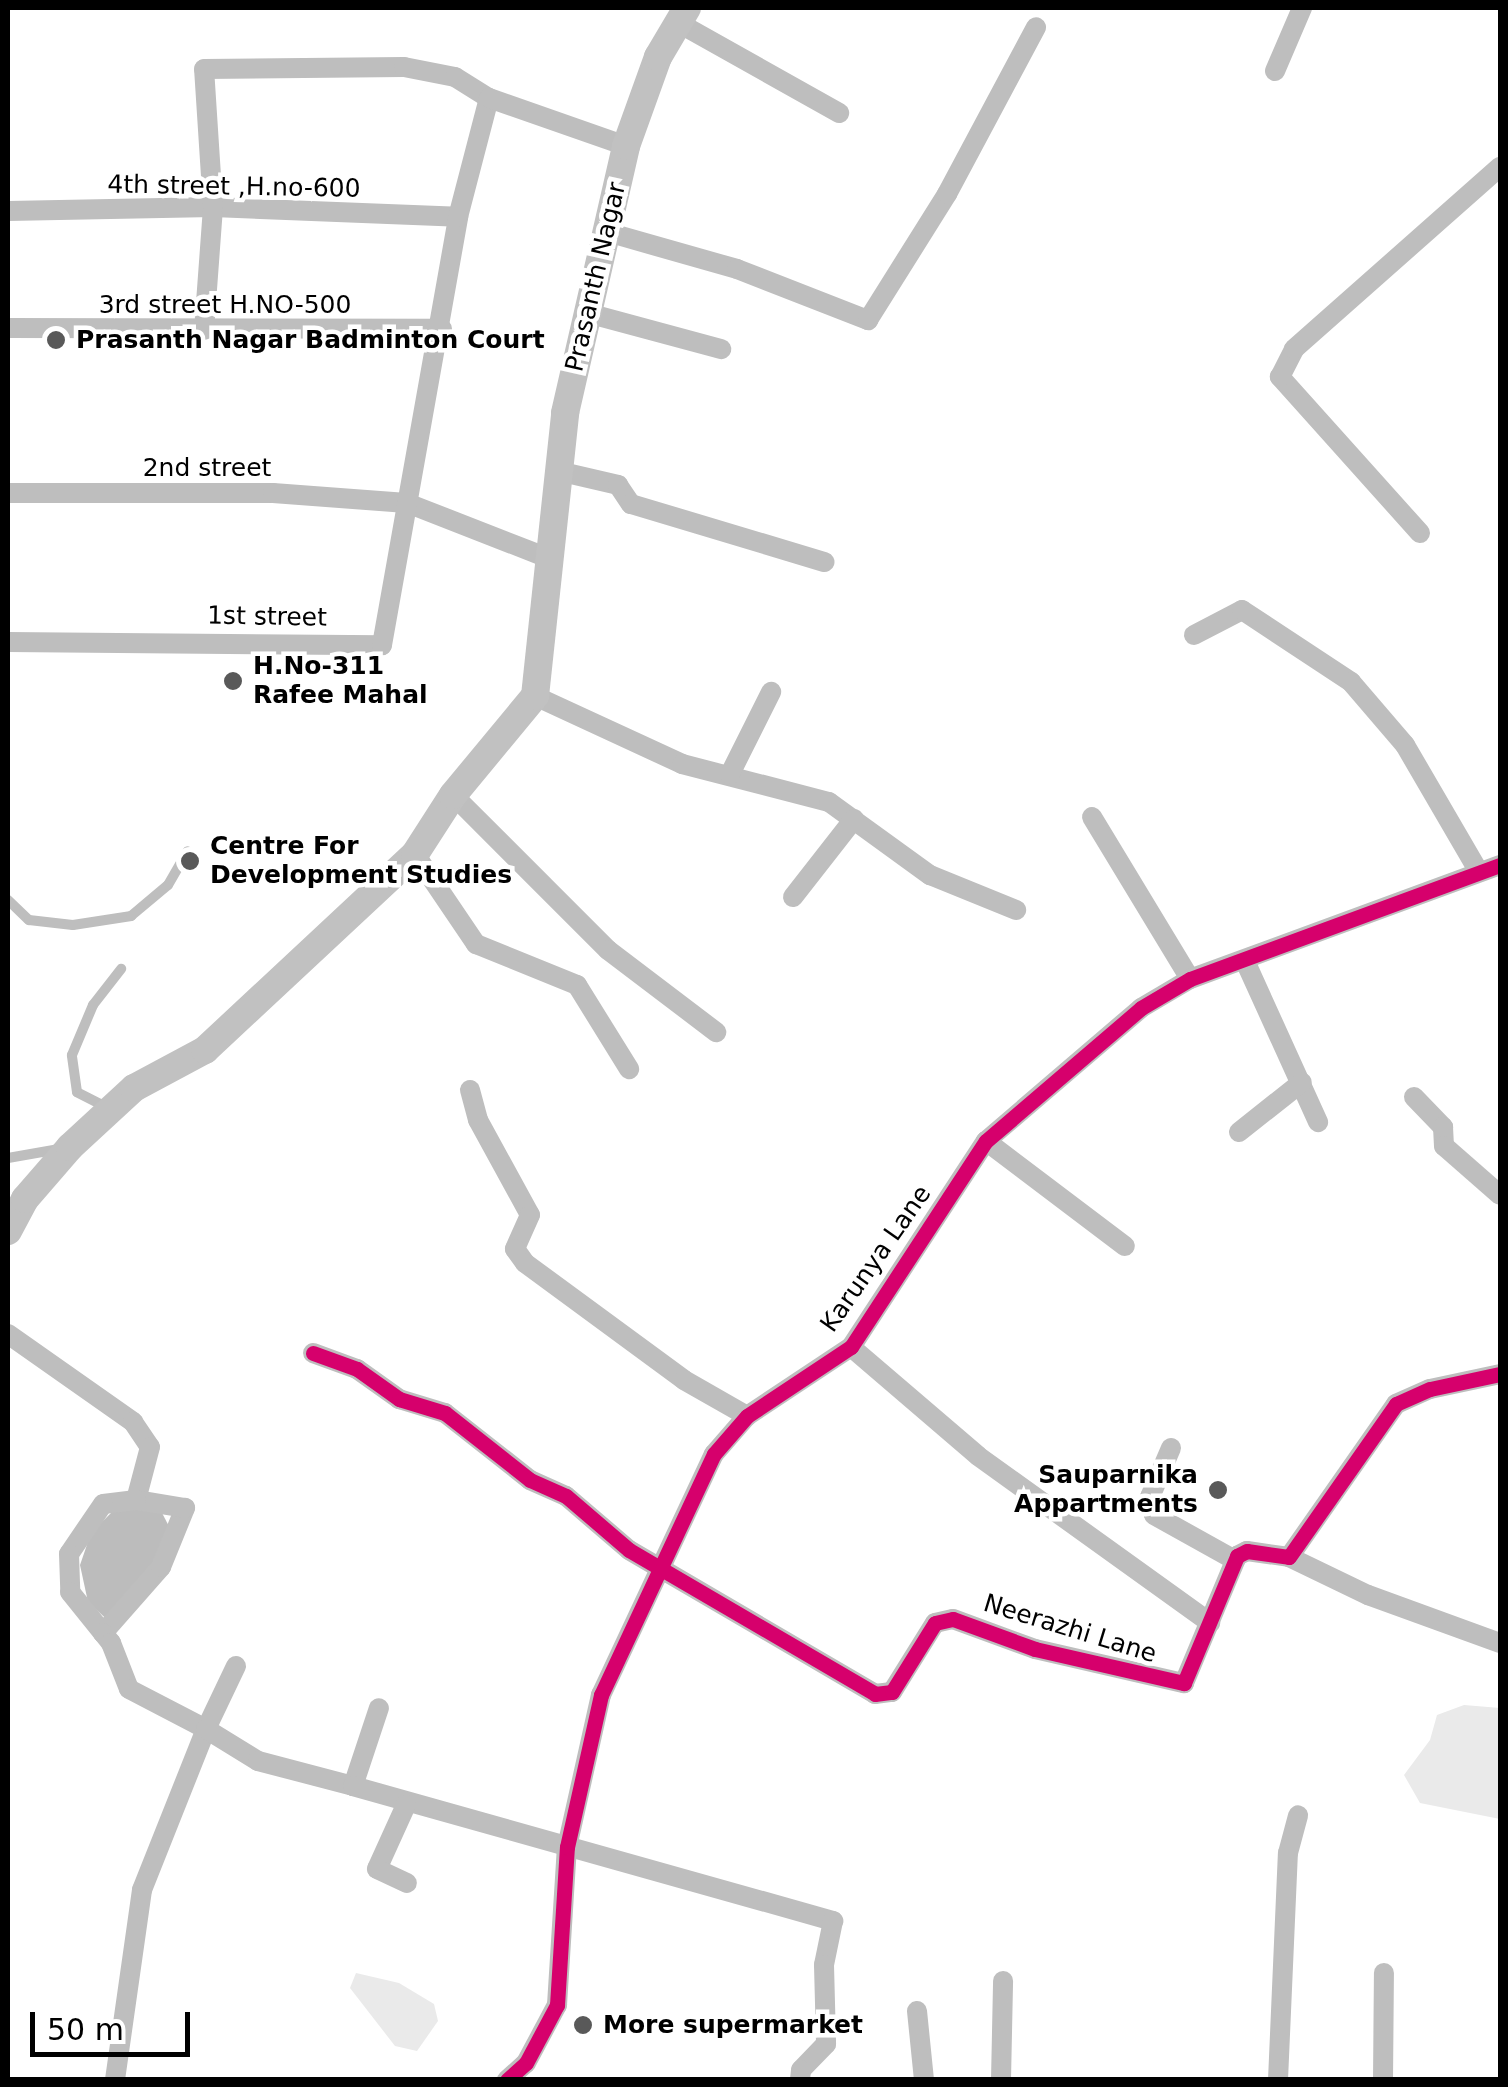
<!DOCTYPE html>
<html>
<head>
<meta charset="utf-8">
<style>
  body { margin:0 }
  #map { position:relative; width:1508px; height:2087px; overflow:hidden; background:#fff; font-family:"DejaVu Sans",sans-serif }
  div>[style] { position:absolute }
  .green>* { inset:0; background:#eaeaea }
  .water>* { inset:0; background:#bcbcbc }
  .lane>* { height:10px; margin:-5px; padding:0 5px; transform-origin:5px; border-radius:5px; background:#bebebe }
  .street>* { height:20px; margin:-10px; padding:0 10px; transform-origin:10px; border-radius:10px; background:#bebebe }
  .secondary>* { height:28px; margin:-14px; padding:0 14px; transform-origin:14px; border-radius:14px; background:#c1c1c1 }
  .cycleway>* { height:15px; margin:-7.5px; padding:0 7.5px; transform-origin:7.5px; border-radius:7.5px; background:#d6006c }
  .dots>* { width:28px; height:28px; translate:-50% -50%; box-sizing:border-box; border:5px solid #fff; border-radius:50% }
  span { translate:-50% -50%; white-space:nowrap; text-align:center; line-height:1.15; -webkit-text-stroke:9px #fff; paint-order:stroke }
  .street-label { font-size:25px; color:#000 }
  .poi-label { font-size:25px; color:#000; font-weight:700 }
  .left { translate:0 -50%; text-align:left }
  .right { translate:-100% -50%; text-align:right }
  .frame { position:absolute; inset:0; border:10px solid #000; pointer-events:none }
  .scale { position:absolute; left:30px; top:2012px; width:160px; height:45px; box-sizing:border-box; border:5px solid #000; border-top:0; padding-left:12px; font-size:30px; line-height:35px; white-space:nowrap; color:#000; -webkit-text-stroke:8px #fff; paint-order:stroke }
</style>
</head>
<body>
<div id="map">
  <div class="green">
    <i style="clip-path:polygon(1464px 1705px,1500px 1708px,1500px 1819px,1420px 1803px,1404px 1775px,1430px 1740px,1437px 1715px)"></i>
    <i style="clip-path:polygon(356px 1973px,399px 1983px,434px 2004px,438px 2021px,417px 2051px,395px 2046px,350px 1988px)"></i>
  </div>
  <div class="water">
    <i style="clip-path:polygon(122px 1502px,161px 1511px,174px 1536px,114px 1626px,88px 1602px,80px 1565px,91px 1533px)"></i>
  </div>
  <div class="lane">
    <i style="left:8px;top:900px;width:29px;rotate:44deg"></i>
    <i style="left:29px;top:920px;width:44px;rotate:6.5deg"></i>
    <i style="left:73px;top:925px;width:59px;rotate:-8.8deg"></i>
    <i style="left:131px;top:916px;width:48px;rotate:-40deg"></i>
    <i style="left:168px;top:885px;width:39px;rotate:-60deg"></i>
    <i style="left:110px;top:1109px;width:37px;rotate:-153deg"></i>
    <i style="left:77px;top:1092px;width:37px;rotate:-98deg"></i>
    <i style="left:72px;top:1055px;width:54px;rotate:-67.2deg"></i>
    <i style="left:93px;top:1005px;width:46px;rotate:-52.1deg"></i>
    <i style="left:8px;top:1158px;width:52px;rotate:-10deg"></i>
  </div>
  <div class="street">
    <i style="left:677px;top:22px;width:186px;rotate:29.3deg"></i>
    <i style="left:1275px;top:71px;width:69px;rotate:-66.8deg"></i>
    <i style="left:8px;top:211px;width:205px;rotate:-1.1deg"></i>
    <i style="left:213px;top:207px;width:245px;rotate:2.3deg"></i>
    <i style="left:607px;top:232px;width:135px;rotate:15.9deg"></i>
    <i style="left:737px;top:269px;width:141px;rotate:21.3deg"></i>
    <i style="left:868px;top:320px;width:149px;rotate:-57.9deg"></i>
    <i style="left:947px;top:194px;width:189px;rotate:-61.9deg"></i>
    <i style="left:591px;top:314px;width:135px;rotate:15.1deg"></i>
    <i style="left:8px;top:328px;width:434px;rotate:0.1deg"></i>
    <i style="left:204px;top:330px;width:123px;rotate:-85.8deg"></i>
    <i style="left:213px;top:207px;width:138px;rotate:-93.7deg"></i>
    <i style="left:204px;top:69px;width:200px;rotate:-0.6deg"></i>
    <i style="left:404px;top:67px;width:52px;rotate:11.1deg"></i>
    <i style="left:455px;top:77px;width:40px;rotate:32deg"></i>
    <i style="left:558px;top:471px;width:62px;rotate:13.1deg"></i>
    <i style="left:618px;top:485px;width:23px;rotate:56deg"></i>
    <i style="left:631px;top:504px;width:202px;rotate:16.7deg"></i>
    <i style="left:8px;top:493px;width:265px"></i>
    <i style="left:273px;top:493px;width:134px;rotate:4.3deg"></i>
    <i style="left:407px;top:503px;width:151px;rotate:21.3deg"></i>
    <i style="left:1420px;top:533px;width:210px;rotate:-131.9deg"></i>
    <i style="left:1280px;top:377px;width:31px;rotate:-63deg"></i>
    <i style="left:1294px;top:349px;width:275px;rotate:-41.5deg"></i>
    <i style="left:1194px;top:635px;width:54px;rotate:-27.5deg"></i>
    <i style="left:1242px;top:610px;width:131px;rotate:33.4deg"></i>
    <i style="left:1351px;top:682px;width:83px;rotate:49.4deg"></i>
    <i style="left:1405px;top:745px;width:147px;rotate:59.8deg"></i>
    <i style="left:8px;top:642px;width:374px;rotate:0.5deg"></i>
    <i style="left:382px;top:645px;width:435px;rotate:-79.9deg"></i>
    <i style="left:458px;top:217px;width:123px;rotate:-75.4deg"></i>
    <i style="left:489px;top:98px;width:145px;rotate:19.3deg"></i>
    <i style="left:535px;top:696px;width:162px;rotate:24.8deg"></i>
    <i style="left:682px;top:764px;width:152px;rotate:14.5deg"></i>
    <i style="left:829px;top:802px;width:125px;rotate:35.9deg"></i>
    <i style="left:930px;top:875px;width:93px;rotate:22.1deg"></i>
    <i style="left:730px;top:774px;width:92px;rotate:-63.4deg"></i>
    <i style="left:453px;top:795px;width:219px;rotate:45deg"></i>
    <i style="left:608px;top:950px;width:136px;rotate:37.2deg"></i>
    <i style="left:1092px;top:817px;width:189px;rotate:58.8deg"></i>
    <i style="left:415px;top:854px;width:109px;rotate:55.9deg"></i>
    <i style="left:476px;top:944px;width:109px;rotate:22.1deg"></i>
    <i style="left:577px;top:985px;width:99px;rotate:58.2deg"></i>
    <i style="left:793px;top:897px;width:99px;rotate:-52deg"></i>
    <i style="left:1245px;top:961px;width:177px;rotate:65.6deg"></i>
    <i style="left:470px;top:1090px;width:31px;rotate:75deg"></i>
    <i style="left:478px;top:1120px;width:108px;rotate:61.3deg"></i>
    <i style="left:530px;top:1215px;width:37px;rotate:114deg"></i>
    <i style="left:515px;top:1249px;width:17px;rotate:54deg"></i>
    <i style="left:525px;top:1263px;width:197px;rotate:36.3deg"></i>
    <i style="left:684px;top:1380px;width:73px;rotate:29.7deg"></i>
    <i style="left:1414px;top:1097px;width:42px;rotate:46deg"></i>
    <i style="left:1443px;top:1127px;width:19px;rotate:87deg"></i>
    <i style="left:1444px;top:1146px;width:74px;rotate:41.2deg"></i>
    <i style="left:1239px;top:1132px;width:80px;rotate:-38.4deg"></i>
    <i style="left:986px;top:1141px;width:174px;rotate:37.1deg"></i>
    <i style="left:8px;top:1334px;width:153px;rotate:35.1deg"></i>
    <i style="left:133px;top:1422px;width:30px;rotate:56deg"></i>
    <i style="left:150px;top:1447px;width:55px;rotate:104.8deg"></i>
    <i style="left:851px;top:1347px;width:167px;rotate:40.6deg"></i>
    <i style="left:978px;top:1456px;width:286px;rotate:35.7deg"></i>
    <i style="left:313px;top:1353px;width:47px;rotate:20deg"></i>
    <i style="left:357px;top:1369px;width:52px;rotate:35.5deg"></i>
    <i style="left:399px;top:1399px;width:48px;rotate:16.9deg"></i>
    <i style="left:445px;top:1413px;width:108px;rotate:38.2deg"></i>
    <i style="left:530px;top:1480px;width:39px;rotate:24deg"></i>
    <i style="left:566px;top:1496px;width:83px;rotate:40.6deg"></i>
    <i style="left:629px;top:1550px;width:285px;rotate:30.3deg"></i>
    <i style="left:875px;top:1694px;width:17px;rotate:-7deg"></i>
    <i style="left:892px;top:1692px;width:81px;rotate:-58.1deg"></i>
    <i style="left:935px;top:1623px;width:18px;rotate:-13deg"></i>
    <i style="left:953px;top:1619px;width:87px;rotate:20.1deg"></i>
    <i style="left:1035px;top:1649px;width:153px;rotate:12.9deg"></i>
    <i style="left:1184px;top:1683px;width:138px;rotate:-67.3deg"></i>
    <i style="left:1237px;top:1556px;width:11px;rotate:-27deg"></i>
    <i style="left:1247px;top:1551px;width:42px;rotate:8.1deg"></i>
    <i style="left:1289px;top:1557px;width:187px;rotate:-55deg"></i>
    <i style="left:1396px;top:1404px;width:37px;rotate:-24deg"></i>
    <i style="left:1430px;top:1389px;width:72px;rotate:-12.1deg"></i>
    <i style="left:1171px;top:1448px;width:53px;rotate:113.2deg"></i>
    <i style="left:1150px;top:1497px;width:18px;rotate:77deg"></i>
    <i style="left:1154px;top:1515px;width:93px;rotate:29.1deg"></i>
    <i style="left:1289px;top:1557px;width:88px;rotate:25.7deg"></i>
    <i style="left:1368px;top:1595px;width:140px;rotate:20deg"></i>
    <i style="left:103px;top:1633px;width:88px;rotate:-48.7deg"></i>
    <i style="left:161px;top:1567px;width:64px;rotate:-67.9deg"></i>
    <i style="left:185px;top:1508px;width:50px;rotate:-170.7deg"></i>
    <i style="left:136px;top:1500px;width:33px;rotate:173deg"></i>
    <i style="left:103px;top:1504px;width:60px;rotate:124.2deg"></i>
    <i style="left:69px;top:1554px;width:38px;rotate:88deg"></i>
    <i style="left:70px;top:1592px;width:53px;rotate:51.2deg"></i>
    <i style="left:103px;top:1633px;width:13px;rotate:51deg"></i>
    <i style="left:111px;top:1643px;width:49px;rotate:68.6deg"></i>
    <i style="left:129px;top:1689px;width:87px;rotate:27.5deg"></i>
    <i style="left:206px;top:1729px;width:173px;rotate:111.7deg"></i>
    <i style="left:142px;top:1890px;width:192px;rotate:98.1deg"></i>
    <i style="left:236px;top:1666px;width:70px;rotate:115.5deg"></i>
    <i style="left:206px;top:1729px;width:61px;rotate:31.6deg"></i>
    <i style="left:258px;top:1761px;width:98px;rotate:14.7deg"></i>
    <i style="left:353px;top:1786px;width:82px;rotate:-71.6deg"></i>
    <i style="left:353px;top:1786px;width:499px;rotate:15.7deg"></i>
    <i style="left:833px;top:1921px;width:45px;rotate:101.6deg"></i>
    <i style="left:824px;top:1965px;width:79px;rotate:88.5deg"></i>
    <i style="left:826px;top:2044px;width:36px;rotate:134deg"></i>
    <i style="left:801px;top:2070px;width:10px;rotate:96deg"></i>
    <i style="left:406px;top:1805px;width:70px;rotate:114.4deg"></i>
    <i style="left:377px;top:1869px;width:33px;rotate:25deg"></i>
    <i style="left:917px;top:2011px;width:69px;rotate:84.2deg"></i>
    <i style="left:507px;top:2080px;width:25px;rotate:-42deg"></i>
    <i style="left:526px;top:2063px;width:66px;rotate:-61.9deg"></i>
    <i style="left:557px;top:2005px;width:158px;rotate:-86.4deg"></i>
    <i style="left:567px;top:1847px;width:156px;rotate:-77.4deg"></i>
    <i style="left:601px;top:1695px;width:266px;rotate:-64.9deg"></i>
    <i style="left:714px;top:1454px;width:50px;rotate:-49deg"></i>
    <i style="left:747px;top:1416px;width:125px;rotate:-33.6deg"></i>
    <i style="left:851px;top:1347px;width:246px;rotate:-56.8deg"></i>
    <i style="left:986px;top:1141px;width:204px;rotate:-40.6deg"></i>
    <i style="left:1141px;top:1008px;width:57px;rotate:-30.6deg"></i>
    <i style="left:1190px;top:979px;width:330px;rotate:-20.2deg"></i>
    <i style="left:1001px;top:2080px;width:99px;rotate:-88.8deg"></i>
    <i style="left:1278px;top:2080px;width:227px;rotate:-87.5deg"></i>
    <i style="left:1288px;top:1853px;width:39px;rotate:-75deg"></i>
    <i style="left:1383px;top:2080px;width:107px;rotate:-89.5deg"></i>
  </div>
  <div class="secondary">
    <i style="left:8px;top:1231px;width:36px;rotate:-62deg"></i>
    <i style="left:25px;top:1199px;width:69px;rotate:-49.1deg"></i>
    <i style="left:70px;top:1147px;width:87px;rotate:-42.7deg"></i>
    <i style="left:134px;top:1088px;width:81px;rotate:-28.2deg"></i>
    <i style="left:205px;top:1050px;width:287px;rotate:-43deg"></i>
    <i style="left:415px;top:854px;width:70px;rotate:-57.2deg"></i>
    <i style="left:453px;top:795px;width:129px;rotate:-50.4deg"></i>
    <i style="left:535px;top:696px;width:285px;rotate:-83.9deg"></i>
    <i style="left:565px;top:413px;width:274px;rotate:-77.1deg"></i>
    <i style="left:626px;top:146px;width:95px;rotate:-70.2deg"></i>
    <i style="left:658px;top:57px;width:57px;rotate:-59.4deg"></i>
  </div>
  <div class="cycleway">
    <i style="left:313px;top:1353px;width:47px;rotate:20deg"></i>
    <i style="left:357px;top:1369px;width:52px;rotate:35.5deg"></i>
    <i style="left:399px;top:1399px;width:48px;rotate:16.9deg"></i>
    <i style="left:445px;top:1413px;width:108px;rotate:38.2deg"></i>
    <i style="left:530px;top:1480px;width:39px;rotate:24deg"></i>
    <i style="left:566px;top:1496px;width:83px;rotate:40.6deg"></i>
    <i style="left:629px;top:1550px;width:285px;rotate:30.3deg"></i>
    <i style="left:875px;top:1694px;width:17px;rotate:-7deg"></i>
    <i style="left:892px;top:1692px;width:81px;rotate:-58.1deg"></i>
    <i style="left:935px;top:1623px;width:18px;rotate:-13deg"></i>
    <i style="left:953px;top:1619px;width:87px;rotate:20.1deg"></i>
    <i style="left:1035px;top:1649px;width:153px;rotate:12.9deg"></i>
    <i style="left:1184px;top:1683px;width:138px;rotate:-67.3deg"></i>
    <i style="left:1237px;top:1556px;width:11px;rotate:-27deg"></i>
    <i style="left:1247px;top:1551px;width:42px;rotate:8.1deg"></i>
    <i style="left:1289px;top:1557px;width:187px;rotate:-55deg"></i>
    <i style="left:1396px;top:1404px;width:37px;rotate:-24deg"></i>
    <i style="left:1430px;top:1389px;width:72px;rotate:-12.1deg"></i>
    <i style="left:507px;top:2080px;width:25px;rotate:-42deg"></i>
    <i style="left:526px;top:2063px;width:66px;rotate:-61.9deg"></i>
    <i style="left:557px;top:2005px;width:158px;rotate:-86.4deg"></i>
    <i style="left:567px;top:1847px;width:156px;rotate:-77.4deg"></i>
    <i style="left:601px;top:1695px;width:266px;rotate:-64.9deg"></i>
    <i style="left:714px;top:1454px;width:50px;rotate:-49deg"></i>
    <i style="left:747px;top:1416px;width:125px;rotate:-33.6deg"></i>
    <i style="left:851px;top:1347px;width:246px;rotate:-56.8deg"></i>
    <i style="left:986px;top:1141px;width:204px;rotate:-40.6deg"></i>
    <i style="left:1141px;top:1008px;width:57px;rotate:-30.6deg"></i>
    <i style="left:1190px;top:979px;width:330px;rotate:-20.2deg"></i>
  </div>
  <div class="dots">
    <i style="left:56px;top:340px;background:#595959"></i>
    <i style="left:233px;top:681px;background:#595959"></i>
    <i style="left:190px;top:861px;background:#595959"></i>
    <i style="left:1218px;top:1490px;background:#595959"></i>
    <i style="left:583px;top:2025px;background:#595959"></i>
  </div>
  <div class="street-label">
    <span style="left:234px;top:187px;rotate:1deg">4th street ,H.no-600</span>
    <span style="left:596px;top:277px;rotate:-77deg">Prasanth Nagar</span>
    <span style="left:225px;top:305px">3rd street H.NO-500</span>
    <span style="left:207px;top:468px">2nd street</span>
    <span style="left:267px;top:617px;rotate:1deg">1st street</span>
    <span style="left:876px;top:1259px;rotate:-55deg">Karunya Lane</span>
    <span style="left:1070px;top:1629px;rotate:17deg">Neerazhi Lane</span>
  </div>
  <div class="poi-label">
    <span class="left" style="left:76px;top:340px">Prasanth Nagar Badminton Court</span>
    <span class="left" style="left:253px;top:681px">H.No-311<br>Rafee Mahal</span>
    <span class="left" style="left:210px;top:861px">Centre For<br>Development Studies</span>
    <span class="right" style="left:1198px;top:1490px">Sauparnika<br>Appartments</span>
    <span class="left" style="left:603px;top:2025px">More supermarket</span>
  </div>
  <div class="frame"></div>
  <div class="scale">50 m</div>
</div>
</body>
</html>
